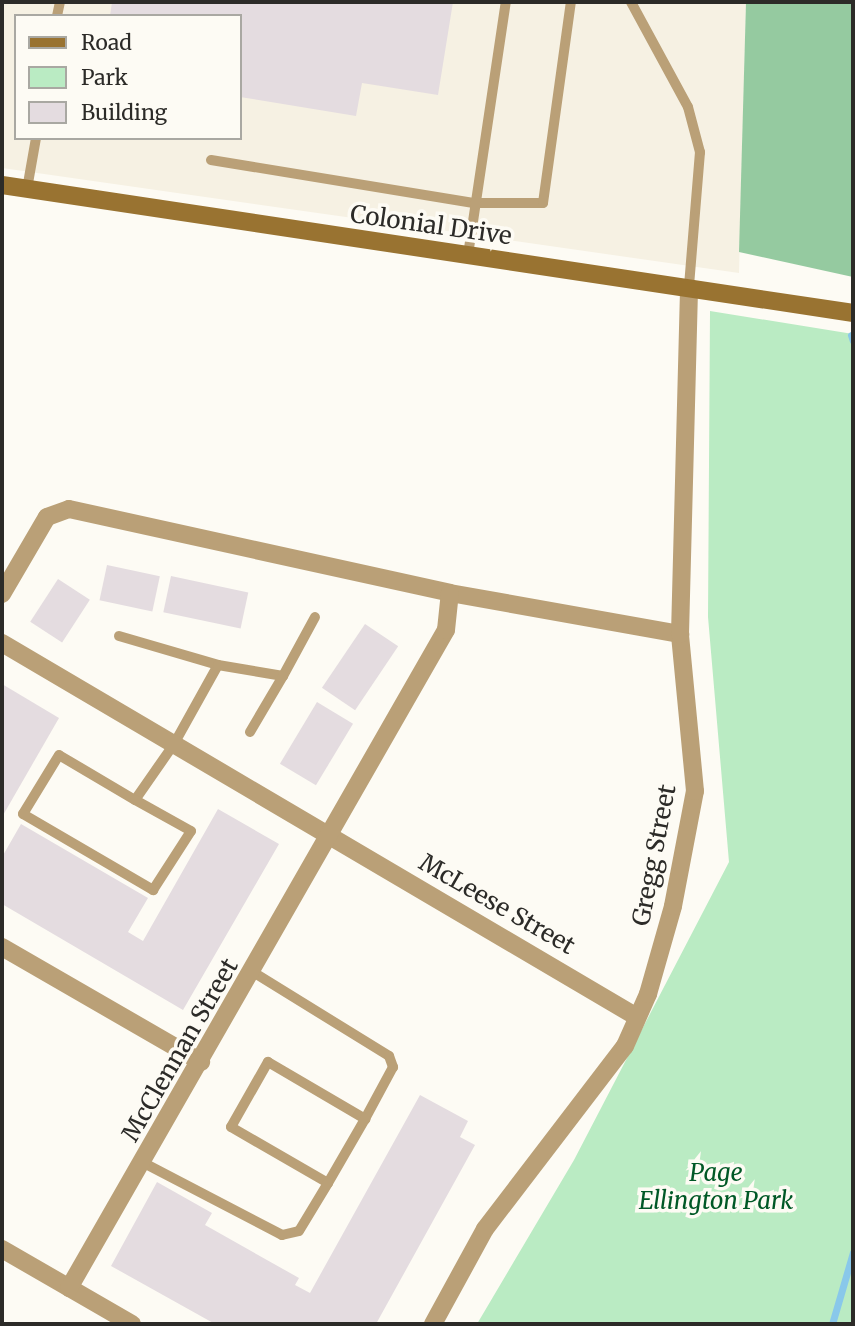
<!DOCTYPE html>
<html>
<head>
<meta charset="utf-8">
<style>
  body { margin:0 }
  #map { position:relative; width:855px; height:1326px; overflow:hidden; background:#fdfbf4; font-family:Merriweather,serif }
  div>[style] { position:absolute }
  .built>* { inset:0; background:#f6f1e3 }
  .green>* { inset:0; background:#baebc3 }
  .forest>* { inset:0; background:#95caa0 }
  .stream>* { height:7px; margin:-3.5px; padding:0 3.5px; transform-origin:3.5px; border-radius:3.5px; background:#89c8ea }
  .building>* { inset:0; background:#e4dce0; transform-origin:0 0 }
  .service>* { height:10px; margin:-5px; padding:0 5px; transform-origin:5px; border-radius:5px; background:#baa077 }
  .minor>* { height:18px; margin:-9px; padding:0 9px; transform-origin:9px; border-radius:9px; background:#baa077 }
  .secondary>* { height:18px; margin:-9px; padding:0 9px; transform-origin:9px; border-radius:9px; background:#997331 }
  span { translate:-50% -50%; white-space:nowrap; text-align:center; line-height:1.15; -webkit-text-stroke:7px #fdfbf4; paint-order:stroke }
  .street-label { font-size:24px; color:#2c2b28 }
  .park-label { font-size:24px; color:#005826; font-style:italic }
  .frame { position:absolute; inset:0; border:4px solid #2c2b28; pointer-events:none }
  .legend { position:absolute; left:14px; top:14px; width:228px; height:126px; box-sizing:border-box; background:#fdfbf4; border:2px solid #a9a8a2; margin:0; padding:9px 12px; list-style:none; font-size:21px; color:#2c2b28 }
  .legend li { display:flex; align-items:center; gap:14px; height:35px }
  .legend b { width:35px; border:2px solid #a9a8a2 }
</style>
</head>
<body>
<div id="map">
  <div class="built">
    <i style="clip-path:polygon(evenodd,2px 2px,746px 2px,739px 273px,2px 168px,2px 2px,16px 16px,240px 16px,240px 138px,16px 138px,16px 16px)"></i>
  </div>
  <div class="green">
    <i style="clip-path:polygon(710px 311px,853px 334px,853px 1324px,477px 1324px,574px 1160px,729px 862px,708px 617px)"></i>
  </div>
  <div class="forest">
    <i style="clip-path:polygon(746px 2px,853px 2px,853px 277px,739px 252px)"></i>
  </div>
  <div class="stream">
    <i style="left:851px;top:335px;width:6px;rotate:72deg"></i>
    <i style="left:832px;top:1324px;width:75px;rotate:-73.7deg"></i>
  </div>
  <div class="building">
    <i style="clip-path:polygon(112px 2px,453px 2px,438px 95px,362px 83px,356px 116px,240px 97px,240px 16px,110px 16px)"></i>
    <i style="left:107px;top:565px;width:54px;height:36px;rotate:12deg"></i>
    <i style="left:171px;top:576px;width:79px;height:37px;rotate:12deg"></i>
    <i style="left:58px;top:579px;width:38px;height:51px;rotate:33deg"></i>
    <i style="left:365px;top:624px;width:40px;height:77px;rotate:34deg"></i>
    <i style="clip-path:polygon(2px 684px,59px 718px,2px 817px)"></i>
    <i style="left:317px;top:702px;width:42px;height:72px;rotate:31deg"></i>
    <i style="clip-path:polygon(218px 809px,279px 844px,183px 1010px,2px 904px,2px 857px,21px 824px,148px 898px,128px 932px,143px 941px)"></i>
    <i style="clip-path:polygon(420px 1095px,468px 1121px,460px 1137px,475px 1145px,376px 1324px,215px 1324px,111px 1266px,157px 1182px,212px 1213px,205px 1225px,299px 1278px,295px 1285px,310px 1293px)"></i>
  </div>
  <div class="service">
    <i style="left:631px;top:2px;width:119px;rotate:61.5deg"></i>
    <i style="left:688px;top:107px;width:47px;rotate:75.1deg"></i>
    <i style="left:700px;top:152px;width:135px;rotate:94.7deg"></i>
    <i style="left:57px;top:16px;width:14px;rotate:-78deg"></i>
    <i style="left:211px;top:160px;width:266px;rotate:9.3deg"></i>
    <i style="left:474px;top:203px;width:69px"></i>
    <i style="left:543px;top:203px;width:203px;rotate:-82.1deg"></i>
    <i style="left:27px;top:189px;width:52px;rotate:-80deg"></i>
    <i style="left:468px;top:255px;width:256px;rotate:-81.5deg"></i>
    <i style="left:119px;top:636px;width:103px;rotate:16.3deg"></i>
    <i style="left:218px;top:665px;width:90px;rotate:119.1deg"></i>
    <i style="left:174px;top:744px;width:68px;rotate:124.9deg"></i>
    <i style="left:135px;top:800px;width:88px;rotate:-149.4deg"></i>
    <i style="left:59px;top:755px;width:69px;rotate:121.4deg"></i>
    <i style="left:23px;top:814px;width:151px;rotate:30.3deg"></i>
    <i style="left:153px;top:890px;width:70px;rotate:-57.2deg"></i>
    <i style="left:191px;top:831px;width:64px;rotate:-151deg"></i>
    <i style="left:218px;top:665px;width:66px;rotate:9.6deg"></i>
    <i style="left:283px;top:676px;width:67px;rotate:-61.5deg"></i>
    <i style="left:250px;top:732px;width:65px;rotate:-59.5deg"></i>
    <i style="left:253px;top:972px;width:160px;rotate:31.7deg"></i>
    <i style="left:389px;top:1056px;width:12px;rotate:70deg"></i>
    <i style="left:393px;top:1067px;width:59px;rotate:118.3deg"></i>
    <i style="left:268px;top:1062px;width:113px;rotate:30.4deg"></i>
    <i style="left:365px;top:1119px;width:74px;rotate:120deg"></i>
    <i style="left:328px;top:1183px;width:112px;rotate:-150deg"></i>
    <i style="left:231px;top:1127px;width:75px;rotate:-60.4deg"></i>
    <i style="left:142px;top:1162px;width:158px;rotate:27.5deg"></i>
    <i style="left:282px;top:1235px;width:17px;rotate:-13deg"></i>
    <i style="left:299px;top:1231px;width:56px;rotate:-58.9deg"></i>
  </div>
  <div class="minor">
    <i style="left:2px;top:594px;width:89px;rotate:-59.7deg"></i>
    <i style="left:47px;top:517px;width:23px;rotate:-20deg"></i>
    <i style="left:69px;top:509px;width:390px;rotate:12.4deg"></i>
    <i style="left:450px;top:593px;width:234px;rotate:10.1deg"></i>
    <i style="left:2px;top:643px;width:737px;rotate:30.5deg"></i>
    <i style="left:2px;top:947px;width:230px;rotate:30deg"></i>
    <i style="left:2px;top:1249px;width:150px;rotate:30deg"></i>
    <i style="left:69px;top:1288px;width:758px;rotate:-60.19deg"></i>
    <i style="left:446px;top:630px;width:37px;rotate:-84deg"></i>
    <i style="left:433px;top:1324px;width:108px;rotate:-61.3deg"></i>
    <i style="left:485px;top:1229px;width:230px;rotate:-52.6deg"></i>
    <i style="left:625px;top:1046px;width:57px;rotate:-66.1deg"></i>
    <i style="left:648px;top:994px;width:91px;rotate:-74.1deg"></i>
    <i style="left:673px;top:906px;width:117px;rotate:-79.2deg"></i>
    <i style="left:695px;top:791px;width:158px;rotate:-95.5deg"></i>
    <i style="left:680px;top:634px;width:347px;rotate:-88.5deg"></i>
  </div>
  <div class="secondary">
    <i style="left:2px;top:185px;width:861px;rotate:8.55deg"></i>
  </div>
  <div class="street-label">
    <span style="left:431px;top:225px;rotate:8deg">Colonial Drive</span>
    <span style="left:654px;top:855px;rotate:-79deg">Gregg Street</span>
    <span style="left:497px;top:904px;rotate:30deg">McLeese Street</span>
    <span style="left:180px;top:1050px;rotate:-60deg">McClennan Street</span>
  </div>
  <div class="park-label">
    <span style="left:716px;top:1187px">Page<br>Ellington Park</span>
  </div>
  <div class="frame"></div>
  <ul class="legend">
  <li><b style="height:9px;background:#997331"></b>Road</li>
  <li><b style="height:19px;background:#baebc3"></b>Park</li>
  <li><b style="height:19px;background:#e4dce0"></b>Building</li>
  </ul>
</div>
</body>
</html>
